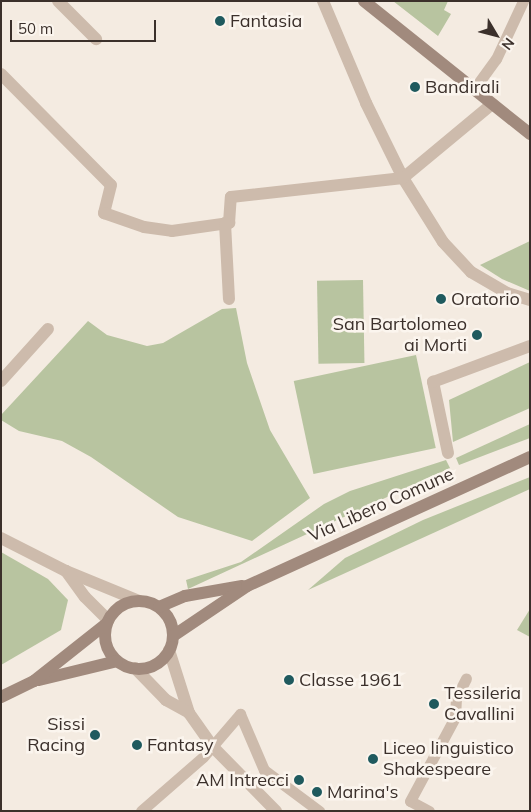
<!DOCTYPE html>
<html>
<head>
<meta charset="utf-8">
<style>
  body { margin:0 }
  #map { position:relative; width:531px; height:812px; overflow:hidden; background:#f4ebe1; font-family:Mulish,sans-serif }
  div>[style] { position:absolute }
  .green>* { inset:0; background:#b8c4a0; transform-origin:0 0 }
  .service>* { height:11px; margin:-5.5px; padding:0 5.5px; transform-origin:5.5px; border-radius:5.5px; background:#cdbbac }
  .minor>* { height:12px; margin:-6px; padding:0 6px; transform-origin:6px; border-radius:6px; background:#cdbbac }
  .tertiary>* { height:12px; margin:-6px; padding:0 6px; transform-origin:6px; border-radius:6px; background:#cdbbac }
  .secondary>* { height:12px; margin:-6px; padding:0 6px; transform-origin:6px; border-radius:6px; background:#a18a7d }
  .secondary>.ring { margin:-6px; padding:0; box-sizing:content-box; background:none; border:12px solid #a18a7d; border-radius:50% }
  .dots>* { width:14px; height:14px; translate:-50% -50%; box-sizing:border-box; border:2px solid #fbf5ee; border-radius:50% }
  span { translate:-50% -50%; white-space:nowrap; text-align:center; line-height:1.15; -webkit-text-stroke:5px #fbf5ee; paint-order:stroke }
  .poi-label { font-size:18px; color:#3b302b }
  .left { translate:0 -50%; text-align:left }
  .right { translate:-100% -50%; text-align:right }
  .street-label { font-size:18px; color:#3b302b }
  .frame { position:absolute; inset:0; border:2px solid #3b302b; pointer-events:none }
  .north { position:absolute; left:471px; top:10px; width:50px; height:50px; -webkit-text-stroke:4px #fbf5ee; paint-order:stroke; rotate:127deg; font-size:14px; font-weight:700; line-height:20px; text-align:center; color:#3b302b }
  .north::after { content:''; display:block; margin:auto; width:18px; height:22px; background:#3b302b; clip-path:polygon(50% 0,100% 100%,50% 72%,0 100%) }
  .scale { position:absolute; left:10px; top:20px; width:146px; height:22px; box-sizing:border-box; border:2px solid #3b302b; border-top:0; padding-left:6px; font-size:15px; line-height:18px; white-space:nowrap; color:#3b302b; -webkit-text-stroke:4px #fbf5ee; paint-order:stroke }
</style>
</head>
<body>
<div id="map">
  <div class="green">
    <i style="clip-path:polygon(393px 1px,448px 1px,444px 10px,451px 14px,438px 36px)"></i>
    <i style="clip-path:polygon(530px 241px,530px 291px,502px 279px,480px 265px)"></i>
    <i style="left:363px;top:280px;width:83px;height:46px;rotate:89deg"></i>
    <i style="clip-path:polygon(236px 308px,247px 363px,270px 430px,310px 498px,252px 541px,178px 517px,91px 457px,62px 441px,19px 431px,1px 420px,1px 415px,88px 321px,107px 335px,147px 346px,163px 343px,222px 309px)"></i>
    <i style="left:416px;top:355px;width:95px;height:125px;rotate:78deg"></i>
    <i style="clip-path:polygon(530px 362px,530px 408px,453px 442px,449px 400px)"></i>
    <i style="clip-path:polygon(530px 424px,530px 438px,459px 465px,456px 458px)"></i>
    <i style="clip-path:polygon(446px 460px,450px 468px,188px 589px,186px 580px,241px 562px,324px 504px,350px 491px)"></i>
    <i style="clip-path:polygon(530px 477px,530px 489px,308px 590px,345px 558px,423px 520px)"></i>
    <i style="clip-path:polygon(1px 552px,48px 579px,68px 600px,61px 630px,1px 665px)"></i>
    <i style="clip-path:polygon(530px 609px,530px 637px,517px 630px)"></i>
  </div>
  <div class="service">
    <i style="left:474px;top:89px;width:37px;rotate:-54deg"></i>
    <i style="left:496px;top:59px;width:64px;rotate:-65deg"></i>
    <i style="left:141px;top:811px;width:82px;rotate:-41.1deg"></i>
    <i style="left:203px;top:757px;width:57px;rotate:-49.3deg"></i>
    <i style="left:240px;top:714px;width:61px;rotate:66.8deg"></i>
    <i style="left:264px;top:770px;width:69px;rotate:36.7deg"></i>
    <i style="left:429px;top:811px;width:21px;rotate:-152deg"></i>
    <i style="left:410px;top:801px;width:95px;rotate:-61.8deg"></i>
    <i style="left:455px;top:717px;width:19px;rotate:-87deg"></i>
    <i style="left:456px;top:698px;width:22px;rotate:-63deg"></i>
  </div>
  <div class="minor">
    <i style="left:58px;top:1px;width:54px;rotate:45deg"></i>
    <i style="left:323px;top:1px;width:111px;rotate:67.1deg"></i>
    <i style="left:366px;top:103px;width:84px;rotate:63.7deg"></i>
    <i style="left:403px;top:178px;width:75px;rotate:58deg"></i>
    <i style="left:443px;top:242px;width:41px;rotate:47deg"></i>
    <i style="left:471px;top:272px;width:42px;rotate:30.3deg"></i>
    <i style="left:507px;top:293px;width:24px;rotate:17deg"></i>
    <i style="left:1px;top:74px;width:156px;rotate:45.3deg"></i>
    <i style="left:111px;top:185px;width:29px;rotate:104deg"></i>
    <i style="left:104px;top:213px;width:42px;rotate:19.3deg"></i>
    <i style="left:144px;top:227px;width:28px;rotate:8deg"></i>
    <i style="left:172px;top:231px;width:58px;rotate:-8deg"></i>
    <i style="left:229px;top:223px;width:26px;rotate:-86deg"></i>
    <i style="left:231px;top:197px;width:173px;rotate:-6.3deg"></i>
    <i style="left:403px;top:178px;width:116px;rotate:-39.7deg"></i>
    <i style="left:225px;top:223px;width:76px;rotate:87deg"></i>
    <i style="left:1px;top:381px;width:70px;rotate:-47.9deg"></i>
    <i style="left:448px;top:453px;width:73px;rotate:-101.9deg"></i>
    <i style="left:433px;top:382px;width:103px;rotate:-20.4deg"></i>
    <i style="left:1px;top:538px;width:73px;rotate:26.9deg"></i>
    <i style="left:66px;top:571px;width:79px;rotate:22.3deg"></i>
    <i style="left:66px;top:571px;width:32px;rotate:54deg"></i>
    <i style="left:85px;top:597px;width:33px;rotate:45deg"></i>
  </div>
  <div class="tertiary">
    <i style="left:169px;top:650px;width:66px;rotate:72.4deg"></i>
    <i style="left:189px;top:713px;width:42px;rotate:54.8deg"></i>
    <i style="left:213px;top:747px;width:90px;rotate:45.5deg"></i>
    <i style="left:135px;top:668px;width:45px;rotate:45.9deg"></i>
    <i style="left:166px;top:700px;width:26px;rotate:29deg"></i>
  </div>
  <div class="secondary">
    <i style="left:364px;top:1px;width:213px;rotate:38.7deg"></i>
    <i class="ring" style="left:105px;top:601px;width:56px;height:56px"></i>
    <i style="left:159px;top:607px;width:28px;rotate:-23deg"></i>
    <i style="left:185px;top:596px;width:58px;rotate:-10deg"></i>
    <i style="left:173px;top:636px;width:89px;rotate:-34deg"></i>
    <i style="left:247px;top:586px;width:311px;rotate:-24.5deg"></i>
    <i style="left:39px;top:680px;width:80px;rotate:-13.7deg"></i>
    <i style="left:1px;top:697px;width:37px;rotate:-26deg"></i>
    <i style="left:34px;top:681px;width:92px;rotate:-38.4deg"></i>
  </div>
  <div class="dots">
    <i style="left:220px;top:21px;background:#1f5a5e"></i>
    <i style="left:415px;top:87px;background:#1f5a5e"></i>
    <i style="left:441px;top:299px;background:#1f5a5e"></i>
    <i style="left:477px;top:335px;background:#1f5a5e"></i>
    <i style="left:289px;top:680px;background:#1f5a5e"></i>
    <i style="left:434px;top:704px;background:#1f5a5e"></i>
    <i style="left:95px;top:735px;background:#1f5a5e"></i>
    <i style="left:137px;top:745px;background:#1f5a5e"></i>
    <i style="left:373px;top:759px;background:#1f5a5e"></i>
    <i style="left:299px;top:780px;background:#1f5a5e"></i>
    <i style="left:317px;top:792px;background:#1f5a5e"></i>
  </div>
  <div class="poi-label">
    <span class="left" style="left:230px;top:21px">Fantasia</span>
    <span class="left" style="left:425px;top:87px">Bandirali</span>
    <span class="left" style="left:451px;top:299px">Oratorio</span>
    <span class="right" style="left:467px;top:335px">San Bartolomeo<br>ai Morti</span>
    <span class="left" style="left:299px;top:680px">Classe 1961</span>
    <span class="left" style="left:444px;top:704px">Tessileria<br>Cavallini</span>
    <span class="right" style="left:85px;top:735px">Sissi<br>Racing</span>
    <span class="left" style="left:147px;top:745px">Fantasy</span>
    <span class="left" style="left:383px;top:759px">Liceo linguistico<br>Shakespeare</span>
    <span class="right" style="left:289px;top:780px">AM Intrecci</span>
    <span class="left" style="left:327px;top:792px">Marina's</span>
  </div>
  <div class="street-label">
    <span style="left:381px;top:505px;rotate:-24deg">Via Libero Comune</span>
  </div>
  <div class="frame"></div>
  <div class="north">N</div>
  <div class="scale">50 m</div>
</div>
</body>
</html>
